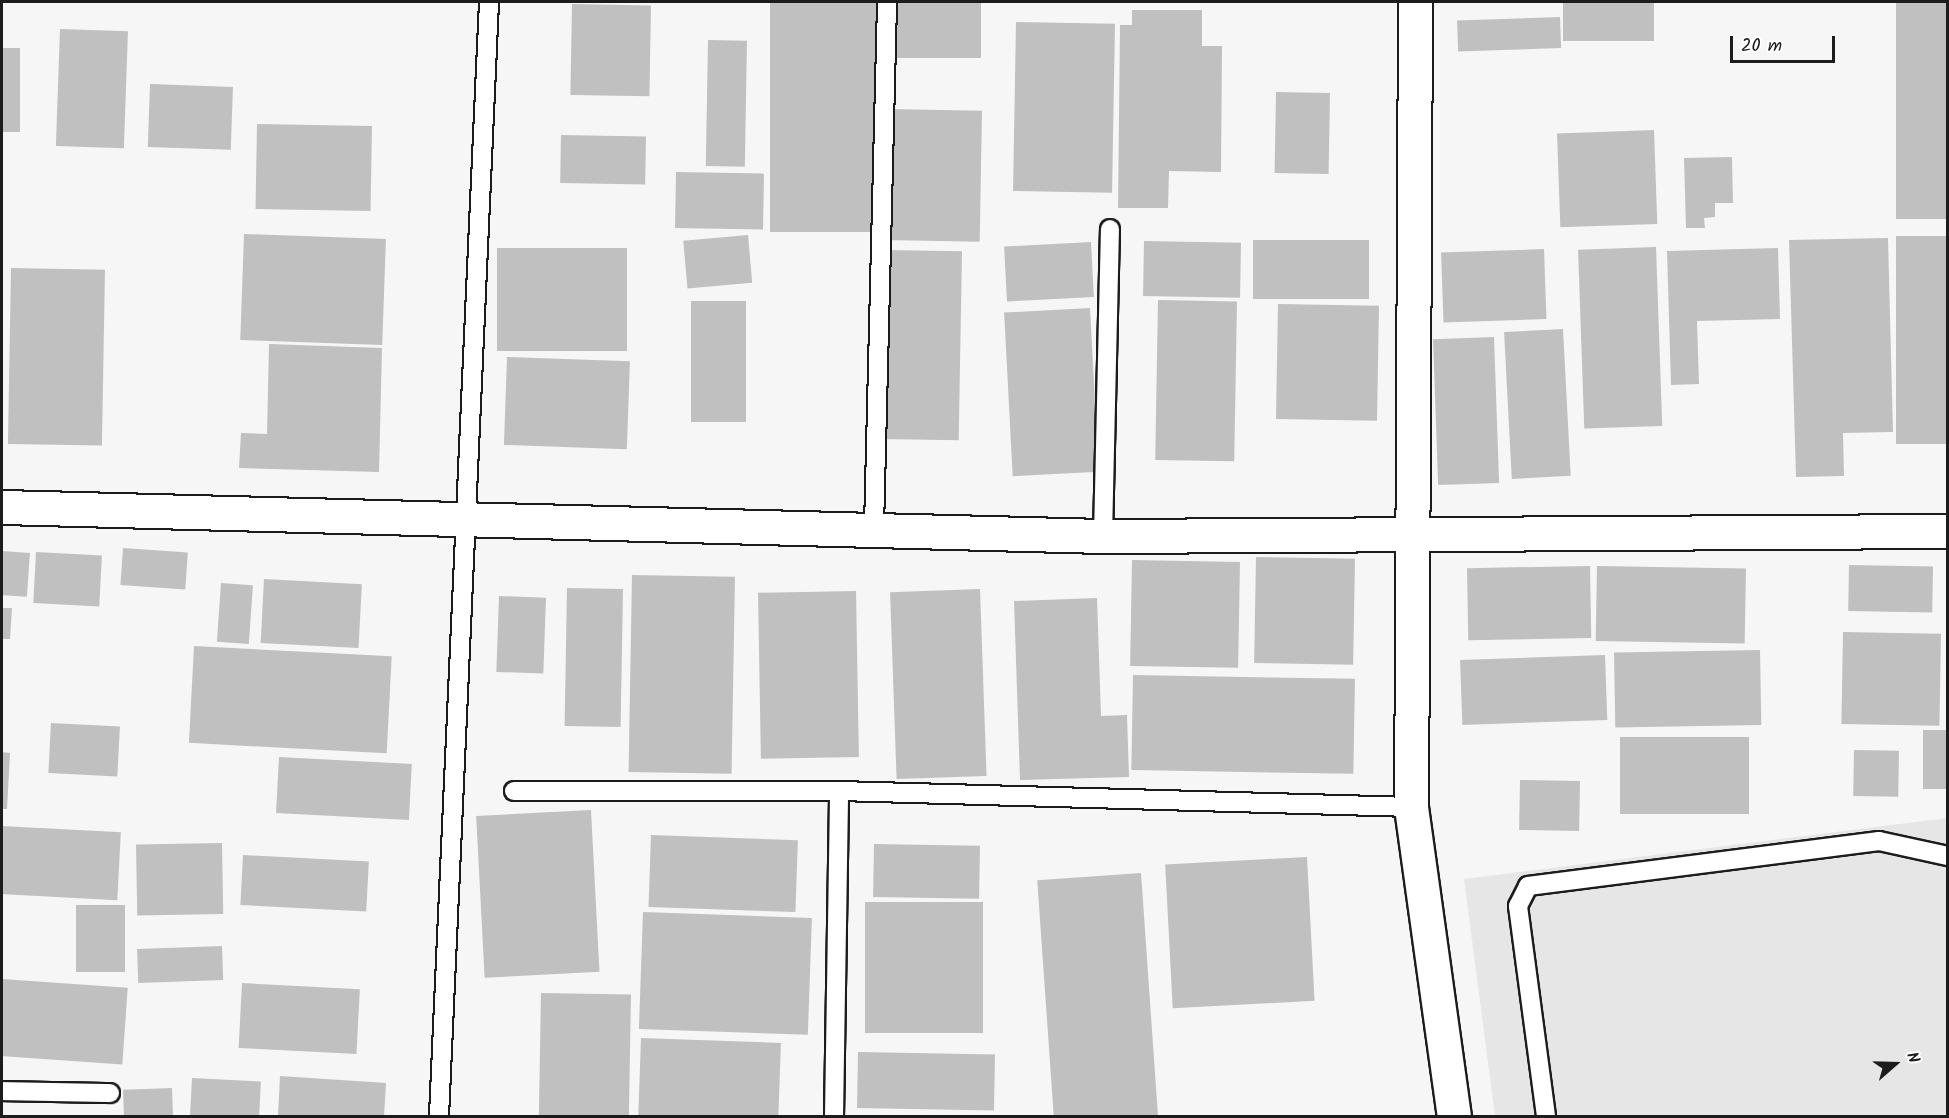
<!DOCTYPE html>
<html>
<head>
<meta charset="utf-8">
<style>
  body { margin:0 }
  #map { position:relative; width:1949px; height:1118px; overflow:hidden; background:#f6f6f6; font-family:Kalam,sans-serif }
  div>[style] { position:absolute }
  .built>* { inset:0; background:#e6e6e6 }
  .building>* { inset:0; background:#c0c0c0; transform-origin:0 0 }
  .roads { filter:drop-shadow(2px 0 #1c1c1c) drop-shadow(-2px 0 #1c1c1c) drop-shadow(0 2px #1c1c1c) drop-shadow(0 -2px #1c1c1c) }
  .service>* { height:18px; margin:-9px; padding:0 9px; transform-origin:9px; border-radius:9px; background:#fff }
  .minor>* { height:33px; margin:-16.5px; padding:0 16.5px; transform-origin:16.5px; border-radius:16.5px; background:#fff }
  span { translate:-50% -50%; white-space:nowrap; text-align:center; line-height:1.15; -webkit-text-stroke:4.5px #fff; paint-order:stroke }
  .frame { position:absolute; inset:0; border:3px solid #1c1c1c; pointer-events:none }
  .north { position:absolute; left:1865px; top:1034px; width:60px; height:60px; -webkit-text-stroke:4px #fff; paint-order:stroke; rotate:70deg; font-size:16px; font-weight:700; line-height:24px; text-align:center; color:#1c1c1c }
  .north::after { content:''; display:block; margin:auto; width:21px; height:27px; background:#1c1c1c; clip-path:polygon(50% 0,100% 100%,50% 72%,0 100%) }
  .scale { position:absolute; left:1730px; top:36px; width:105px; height:27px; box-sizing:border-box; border:3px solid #1c1c1c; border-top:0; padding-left:8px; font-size:18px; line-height:21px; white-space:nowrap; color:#1c1c1c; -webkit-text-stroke:4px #fff; paint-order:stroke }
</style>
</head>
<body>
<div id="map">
  <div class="built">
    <i style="clip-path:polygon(1947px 818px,1947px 1116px,1495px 1116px,1464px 879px)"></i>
  </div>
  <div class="building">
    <i style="left:770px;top:2px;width:110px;height:230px"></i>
    <i style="left:892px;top:2px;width:89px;height:56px"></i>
    <i style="left:1563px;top:2px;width:91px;height:39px"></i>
    <i style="left:1896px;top:2px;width:52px;height:217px"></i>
    <i style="left:572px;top:4px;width:79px;height:91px;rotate:1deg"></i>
    <i style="clip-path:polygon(1132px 10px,1202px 10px,1202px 46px,1222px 46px,1221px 172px,1169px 171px,1168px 208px,1118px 208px,1120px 25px,1132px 25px)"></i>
    <i style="left:1560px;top:17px;width:31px;height:103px;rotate:88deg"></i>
    <i style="left:1016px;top:22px;width:99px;height:169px;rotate:1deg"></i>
    <i style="left:60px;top:29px;width:68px;height:117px;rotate:2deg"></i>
    <i style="left:708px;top:40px;width:39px;height:126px;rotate:1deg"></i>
    <i style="left:2px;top:48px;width:18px;height:84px"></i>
    <i style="left:150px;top:84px;width:83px;height:63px;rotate:2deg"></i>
    <i style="left:1276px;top:92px;width:54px;height:81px;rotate:1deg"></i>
    <i style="left:887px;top:109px;width:95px;height:131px;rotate:1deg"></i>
    <i style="left:257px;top:124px;width:115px;height:85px;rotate:1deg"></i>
    <i style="left:1654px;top:130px;width:94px;height:97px;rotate:88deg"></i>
    <i style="left:561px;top:135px;width:85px;height:48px;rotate:1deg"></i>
    <i style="clip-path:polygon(1732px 157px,1733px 203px,1715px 203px,1715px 217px,1704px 218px,1705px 228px,1686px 228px,1684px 158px)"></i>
    <i style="left:676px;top:172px;width:88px;height:56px;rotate:1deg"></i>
    <i style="left:244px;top:234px;width:142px;height:106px;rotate:2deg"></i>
    <i style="left:748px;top:235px;width:48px;height:65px;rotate:85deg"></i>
    <i style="left:1948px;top:236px;width:208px;height:52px;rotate:90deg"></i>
    <i style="clip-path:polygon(1888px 238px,1893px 432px,1843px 433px,1844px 476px,1796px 477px,1789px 240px)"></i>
    <i style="left:1253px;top:240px;width:116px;height:59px"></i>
    <i style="left:1144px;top:241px;width:97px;height:55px;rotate:1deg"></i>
    <i style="left:1091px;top:242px;width:55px;height:87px;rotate:87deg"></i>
    <i style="left:1656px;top:247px;width:179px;height:78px;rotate:88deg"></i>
    <i style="left:497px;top:248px;width:130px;height:103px"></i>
    <i style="clip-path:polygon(1778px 248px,1780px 319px,1697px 321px,1699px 384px,1671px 385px,1667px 251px)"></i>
    <i style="left:1544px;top:249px;width:70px;height:103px;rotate:88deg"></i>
    <i style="left:884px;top:250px;width:78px;height:189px;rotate:1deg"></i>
    <i style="left:11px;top:268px;width:94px;height:176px;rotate:1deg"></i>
    <i style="left:1158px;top:300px;width:79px;height:160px;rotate:1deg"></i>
    <i style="left:691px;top:301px;width:55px;height:121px"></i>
    <i style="left:1278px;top:304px;width:101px;height:115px;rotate:1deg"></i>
    <i style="left:1090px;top:308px;width:164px;height:86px;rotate:87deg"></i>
    <i style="left:1563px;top:329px;width:147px;height:59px;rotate:87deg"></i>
    <i style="left:1494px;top:337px;width:146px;height:61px;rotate:88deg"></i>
    <i style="clip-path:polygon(269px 344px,382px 348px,379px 472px,239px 468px,241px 433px,267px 434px)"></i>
    <i style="left:507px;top:357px;width:123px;height:88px;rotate:2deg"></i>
    <i style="left:123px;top:548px;width:65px;height:37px;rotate:4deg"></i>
    <i style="left:2px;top:551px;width:28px;height:44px;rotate:4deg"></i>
    <i style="left:36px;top:552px;width:66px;height:51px;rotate:3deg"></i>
    <i style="left:1256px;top:557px;width:99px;height:106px;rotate:1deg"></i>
    <i style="left:1132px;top:560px;width:108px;height:106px;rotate:1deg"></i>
    <i style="left:1849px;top:565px;width:84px;height:46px;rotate:1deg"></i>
    <i style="left:1590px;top:566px;width:72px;height:123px;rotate:89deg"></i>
    <i style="left:1597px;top:566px;width:149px;height:75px;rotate:1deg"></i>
    <i style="left:632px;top:575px;width:103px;height:197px;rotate:1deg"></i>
    <i style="left:264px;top:579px;width:98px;height:64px;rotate:3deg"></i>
    <i style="left:221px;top:583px;width:32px;height:59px;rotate:4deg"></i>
    <i style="left:567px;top:588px;width:56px;height:138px;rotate:1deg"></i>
    <i style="left:980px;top:589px;width:187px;height:90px;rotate:88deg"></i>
    <i style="left:856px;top:591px;width:166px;height:98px;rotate:89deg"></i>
    <i style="left:499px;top:596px;width:47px;height:76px;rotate:2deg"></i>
    <i style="clip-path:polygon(1097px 598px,1101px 716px,1127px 715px,1129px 777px,1020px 780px,1014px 601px)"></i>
    <i style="clip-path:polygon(2px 608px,12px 608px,10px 639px,2px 639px)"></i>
    <i style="left:1843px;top:632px;width:98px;height:92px;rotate:1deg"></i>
    <i style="left:194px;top:646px;width:198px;height:97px;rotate:3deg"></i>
    <i style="left:1760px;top:650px;width:75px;height:146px;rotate:89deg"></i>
    <i style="left:1605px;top:655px;width:65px;height:145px;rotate:88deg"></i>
    <i style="left:1133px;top:675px;width:222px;height:95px;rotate:1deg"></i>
    <i style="left:51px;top:723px;width:69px;height:50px;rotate:3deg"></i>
    <i style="left:1923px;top:730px;width:25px;height:59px"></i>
    <i style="left:1620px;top:737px;width:129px;height:77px"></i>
    <i style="left:1854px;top:750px;width:45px;height:46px;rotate:1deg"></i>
    <i style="clip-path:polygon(2px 752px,10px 753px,7px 809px,2px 809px)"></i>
    <i style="left:279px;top:757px;width:133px;height:56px;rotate:3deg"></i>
    <i style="left:1520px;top:780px;width:60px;height:50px;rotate:1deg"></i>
    <i style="left:591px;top:810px;width:162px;height:115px;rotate:87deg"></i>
    <i style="left:2px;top:826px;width:119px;height:68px;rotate:3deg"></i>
    <i style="left:651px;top:835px;width:147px;height:72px;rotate:2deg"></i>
    <i style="left:222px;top:843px;width:71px;height:86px;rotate:89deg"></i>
    <i style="left:874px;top:844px;width:106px;height:53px;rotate:1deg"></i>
    <i style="left:243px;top:855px;width:126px;height:50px;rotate:3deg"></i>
    <i style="left:1307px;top:857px;width:144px;height:142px;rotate:87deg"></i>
    <i style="left:1141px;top:873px;width:244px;height:104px;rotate:86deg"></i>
    <i style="left:865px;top:902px;width:118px;height:131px"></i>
    <i style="left:76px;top:905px;width:49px;height:67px"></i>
    <i style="left:643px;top:912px;width:169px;height:117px;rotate:2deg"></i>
    <i style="left:222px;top:946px;width:34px;height:85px;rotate:88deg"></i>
    <i style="left:2px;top:979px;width:126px;height:77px;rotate:4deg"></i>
    <i style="left:242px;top:983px;width:118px;height:65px;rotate:3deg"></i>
    <i style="left:541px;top:993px;width:90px;height:123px;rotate:1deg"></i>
    <i style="left:641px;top:1038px;width:140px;height:78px;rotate:2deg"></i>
    <i style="left:858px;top:1052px;width:137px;height:56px;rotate:1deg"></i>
    <i style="clip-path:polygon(280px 1076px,386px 1083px,384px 1116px,278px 1116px)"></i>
    <i style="left:192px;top:1078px;width:69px;height:38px;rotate:3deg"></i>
    <i style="left:172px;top:1088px;width:28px;height:49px;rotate:88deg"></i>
  </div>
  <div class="roads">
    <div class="service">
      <i style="left:874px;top:528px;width:526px;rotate:-88.58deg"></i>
      <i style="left:1103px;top:536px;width:307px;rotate:-88.7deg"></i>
      <i style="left:514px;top:791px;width:325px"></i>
      <i style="left:2px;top:1091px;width:108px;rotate:1.1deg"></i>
      <i style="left:439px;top:1116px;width:1115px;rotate:-87.43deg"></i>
      <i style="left:834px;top:1116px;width:325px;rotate:-89.1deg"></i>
      <i style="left:839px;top:791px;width:572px;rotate:1.6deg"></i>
      <i style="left:1546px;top:1116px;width:212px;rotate:-97.6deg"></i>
      <i style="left:1518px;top:906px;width:22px;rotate:-63deg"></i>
      <i style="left:1528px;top:886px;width:354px;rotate:-7.3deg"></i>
      <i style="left:1879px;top:841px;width:71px;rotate:12.3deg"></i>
    </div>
    <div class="minor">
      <i style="left:1415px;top:2px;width:805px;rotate:90.28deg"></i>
      <i style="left:1411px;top:807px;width:312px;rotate:82.1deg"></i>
      <i style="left:2px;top:507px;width:1101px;rotate:1.51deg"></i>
      <i style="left:1103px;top:536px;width:845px;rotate:-0.34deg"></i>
    </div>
  </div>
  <div class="frame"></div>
  <div class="north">N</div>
  <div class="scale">20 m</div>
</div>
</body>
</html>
